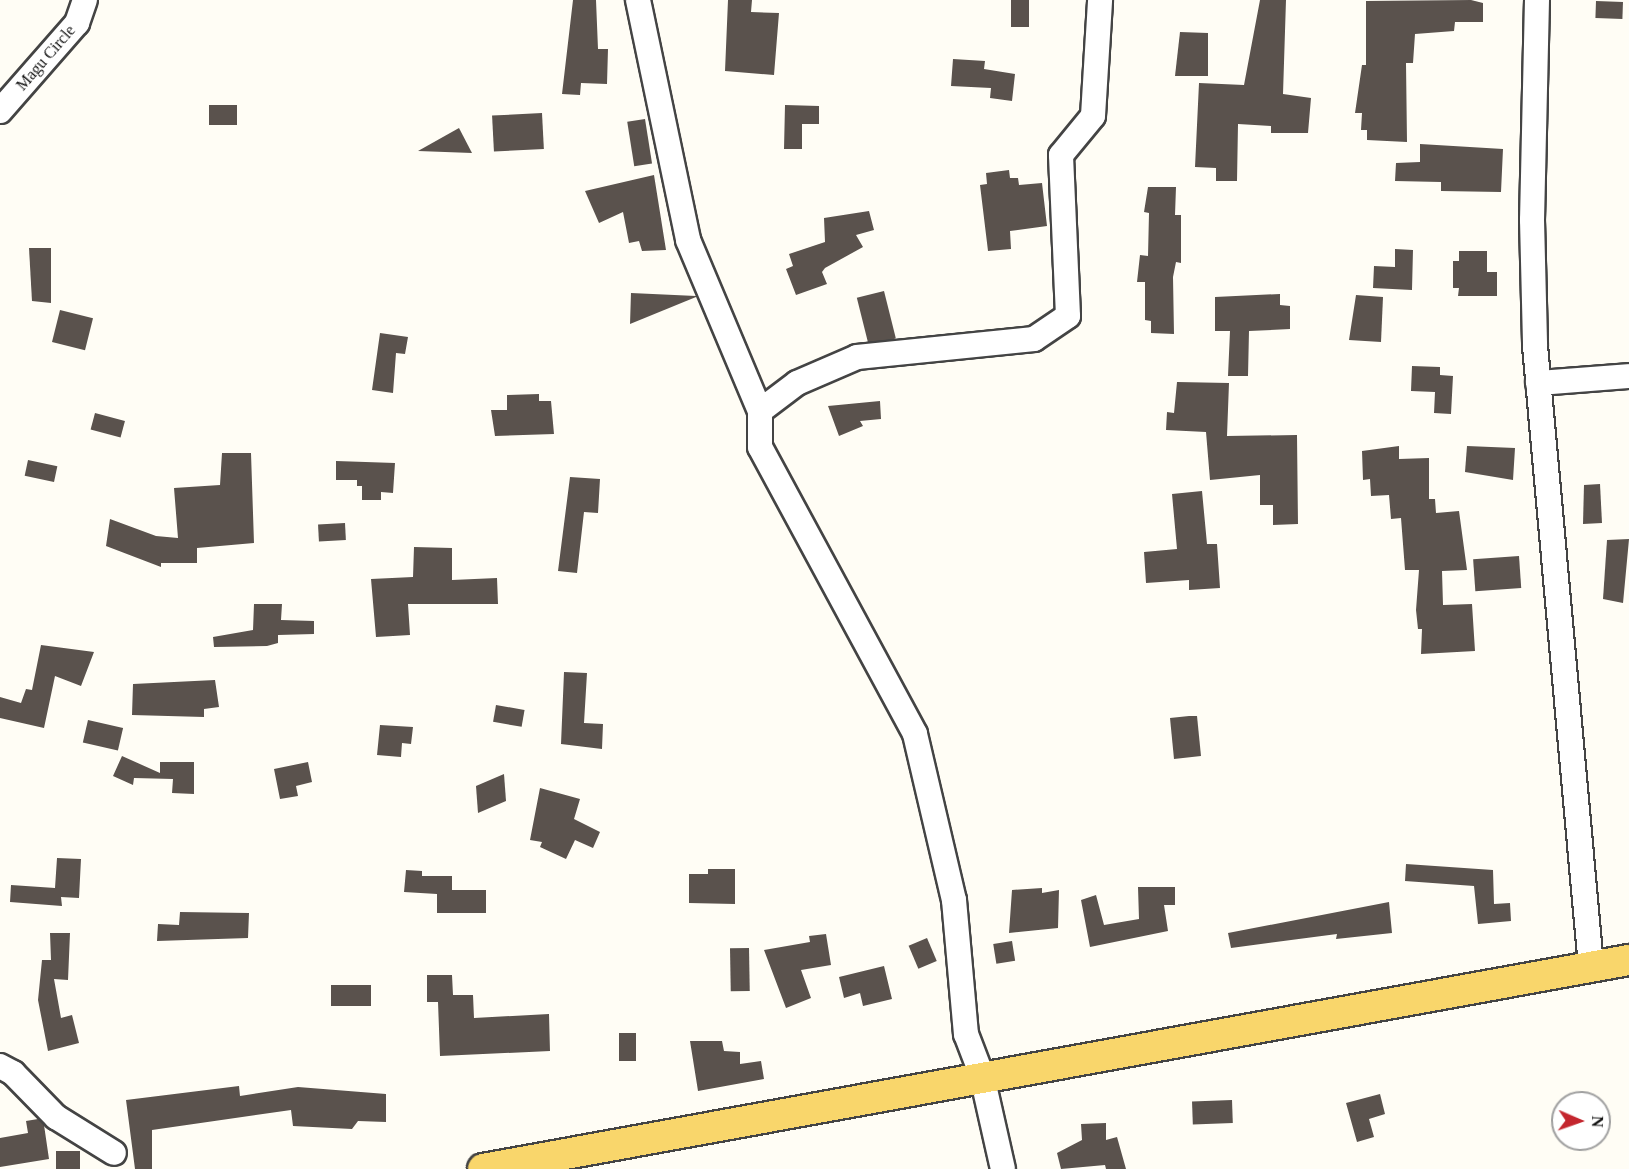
<!DOCTYPE html>
<html>
<head>
<meta charset="utf-8">
<style>
  body { margin:0 }
  #map { position:relative; width:1629px; height:1169px; overflow:hidden; background:#fffdf5; font-family:"Times New Roman",serif }
  div>[style] { position:absolute }
  .building>* { inset:0; background:#5a524d; transform-origin:0 0 }
  .roads { filter:drop-shadow(2px 0 #444) drop-shadow(-2px 0 #444) drop-shadow(0 2px #444) drop-shadow(0 -2px #444) }
  .minor>* { height:24px; margin:-12px; padding:0 12px; transform-origin:12px; border-radius:12px; background:#fff }
  .major>* { height:30px; margin:-15px; padding:0 15px; transform-origin:15px; border-radius:15px; background:#f9d66b }
  span { translate:-50% -50%; white-space:nowrap; text-align:center; line-height:1.15; -webkit-text-stroke:6px #fff; paint-order:stroke }
  .street-label { font-size:16px; color:#111 }
  .north { position:absolute; left:1551px; top:1091px; width:60px; height:60px; box-sizing:border-box; background:#fff; border:2px solid #a0a0a0; border-radius:50%; rotate:92deg; font-size:16px; font-weight:700; line-height:24px; text-align:center; color:#111 }
  .north::after { content:''; display:block; margin:auto; width:21px; height:27px; background:#c4262e; clip-path:polygon(50% 0,100% 100%,50% 72%,0 100%) }
</style>
</head>
<body>
<div id="map">
  <div class="building">
    <i style="clip-path:polygon(573px 0,596px 0,598px 49px,608px 49px,607px 84px,581px 83px,580px 95px,562px 94px)"></i>
    <i style="clip-path:polygon(728px 0,752px 0,751px 12px,779px 13px,774px 75px,725px 71px)"></i>
    <i style="left:1011px;top:0;width:18px;height:27px"></i>
    <i style="clip-path:polygon(1260px 0,1286px 0,1283px 94px,1311px 98px,1308px 133px,1271px 133px,1271px 126px,1238px 124px,1237px 181px,1216px 181px,1216px 168px,1195px 167px,1199px 83px,1244px 85px)"></i>
    <i style="clip-path:polygon(1471px 0,1483px 3px,1483px 22px,1455px 22px,1454px 31px,1415px 34px,1413px 63px,1406px 63px,1407px 142px,1367px 140px,1367px 130px,1361px 130px,1362px 113px,1355px 113px,1362px 65px,1366px 65px,1366px 1px)"></i>
    <i style="left:1596px;top:1px;width:27px;height:17px;rotate:2deg"></i>
    <i style="clip-path:polygon(1180px 32px,1208px 33px,1208px 76px,1175px 76px)"></i>
    <i style="clip-path:polygon(953px 59px,985px 61px,984px 69px,1015px 74px,1012px 101px,990px 98px,991px 88px,951px 86px)"></i>
    <i style="left:209px;top:105px;width:28px;height:20px"></i>
    <i style="clip-path:polygon(785px 105px,819px 106px,819px 124px,802px 124px,802px 149px,784px 149px)"></i>
    <i style="left:542px;top:113px;width:36px;height:50px;rotate:87deg"></i>
    <i style="left:645px;top:119px;width:45px;height:18px;rotate:81deg"></i>
    <i style="clip-path:polygon(459px 128px,472px 153px,418px 151px)"></i>
    <i style="clip-path:polygon(1420px 144px,1503px 149px,1501px 192px,1441px 191px,1441px 182px,1395px 181px,1396px 163px,1420px 162px)"></i>
    <i style="clip-path:polygon(1009px 170px,1010px 178px,1018px 178px,1019px 185px,1042px 183px,1047px 226px,1010px 231px,1011px 249px,988px 251px,980px 185px,987px 184px,986px 173px)"></i>
    <i style="clip-path:polygon(654px 175px,666px 250px,642px 251px,639px 241px,629px 243px,623px 212px,599px 223px,585px 191px)"></i>
    <i style="clip-path:polygon(1148px 187px,1176px 187px,1175px 215px,1181px 215px,1181px 263px,1176px 262px,1173px 277px,1174px 334px,1151px 333px,1151px 321px,1145px 320px,1145px 282px,1137px 282px,1140px 255px,1148px 256px,1149px 213px,1144px 212px)"></i>
    <i style="clip-path:polygon(869px 211px,874px 230px,856px 235px,863px 247px,825px 268px,822px 272px,827px 284px,796px 295px,786px 269px,793px 266px,789px 254px,825px 242px,824px 218px)"></i>
    <i style="clip-path:polygon(29px 248px,51px 248px,51px 303px,32px 301px)"></i>
    <i style="clip-path:polygon(1395px 249px,1413px 250px,1412px 290px,1373px 288px,1374px 266px,1395px 267px)"></i>
    <i style="clip-path:polygon(1459px 251px,1487px 251px,1487px 272px,1497px 272px,1497px 296px,1458px 296px,1459px 288px,1453px 288px,1453px 261px,1459px 261px)"></i>
    <i style="left:884px;top:291px;width:49px;height:28px;rotate:76deg"></i>
    <i style="clip-path:polygon(631px 293px,696px 296px,696px 297px,630px 324px)"></i>
    <i style="clip-path:polygon(1280px 294px,1280px 305px,1290px 306px,1290px 329px,1249px 331px,1248px 376px,1228px 376px,1230px 331px,1215px 331px,1215px 297px)"></i>
    <i style="clip-path:polygon(1356px 295px,1383px 297px,1381px 342px,1349px 340px)"></i>
    <i style="left:60px;top:310px;width:34px;height:33px;rotate:14deg"></i>
    <i style="clip-path:polygon(380px 333px,408px 337px,405px 354px,396px 353px,393px 393px,372px 390px)"></i>
    <i style="clip-path:polygon(1412px 366px,1440px 367px,1440px 375px,1453px 376px,1451px 414px,1434px 413px,1435px 392px,1411px 391px)"></i>
    <i style="clip-path:polygon(1177px 382px,1229px 383px,1227px 436px,1297px 435px,1298px 524px,1273px 525px,1273px 505px,1260px 505px,1260px 475px,1210px 480px,1206px 432px,1166px 430px,1167px 412px,1174px 413px)"></i>
    <i style="clip-path:polygon(539px 394px,539px 401px,551px 401px,554px 434px,495px 436px,491px 410px,507px 410px,507px 395px)"></i>
    <i style="clip-path:polygon(880px 401px,881px 419px,860px 421px,863px 426px,839px 436px,828px 406px)"></i>
    <i style="left:95px;top:413px;width:31px;height:17px;rotate:15deg"></i>
    <i style="clip-path:polygon(1399px 446px,1399px 459px,1429px 458px,1429px 499px,1435px 499px,1436px 513px,1459px 511px,1467px 570px,1442px 571px,1443px 605px,1472px 604px,1475px 651px,1421px 654px,1422px 629px,1418px 629px,1416px 610px,1419px 570px,1405px 570px,1401px 518px,1391px 519px,1389px 495px,1371px 496px,1370px 479px,1363px 480px,1362px 451px)"></i>
    <i style="clip-path:polygon(1467px 446px,1515px 448px,1513px 480px,1465px 472px)"></i>
    <i style="clip-path:polygon(222px 453px,251px 453px,254px 543px,197px 548px,197px 563px,161px 563px,161px 567px,106px 546px,110px 519px,156px 536px,178px 538px,174px 488px,220px 485px)"></i>
    <i style="left:28px;top:460px;width:30px;height:16px;rotate:12deg"></i>
    <i style="clip-path:polygon(336px 461px,395px 463px,393px 493px,381px 492px,381px 500px,362px 500px,362px 486px,357px 486px,357px 480px,336px 480px)"></i>
    <i style="clip-path:polygon(570px 477px,600px 479px,598px 513px,584px 512px,577px 573px,558px 571px)"></i>
    <i style="clip-path:polygon(1600px 484px,1602px 523px,1583px 524px,1584px 485px)"></i>
    <i style="clip-path:polygon(1202px 491px,1207px 544px,1217px 544px,1220px 588px,1189px 590px,1189px 580px,1146px 583px,1144px 552px,1177px 549px,1172px 494px)"></i>
    <i style="left:345px;top:523px;width:17px;height:27px;rotate:87deg"></i>
    <i style="clip-path:polygon(1629px 539px,1623px 603px,1603px 599px,1607px 540px)"></i>
    <i style="clip-path:polygon(414px 547px,452px 548px,452px 580px,497px 578px,498px 604px,408px 604px,410px 635px,376px 637px,371px 579px,413px 577px)"></i>
    <i style="left:1519px;top:556px;width:32px;height:46px;rotate:86deg"></i>
    <i style="clip-path:polygon(254px 604px,282px 604px,281px 620px,314px 621px,314px 634px,278px 635px,278px 643px,267px 646px,214px 647px,213px 637px,253px 630px)"></i>
    <i style="clip-path:polygon(41px 645px,94px 652px,81px 686px,55px 676px,44px 728px,0 718px,0 697px,21px 703px,26px 689px,32px 690px)"></i>
    <i style="clip-path:polygon(564px 672px,587px 673px,584px 723px,603px 724px,602px 749px,561px 744px)"></i>
    <i style="clip-path:polygon(215px 680px,219px 707px,204px 709px,204px 717px,132px 715px,133px 684px)"></i>
    <i style="left:496px;top:705px;width:29px;height:17px;rotate:10deg"></i>
    <i style="clip-path:polygon(1189px 716px,1197px 716px,1201px 756px,1174px 759px,1170px 718px)"></i>
    <i style="left:88px;top:720px;width:36px;height:23px;rotate:13deg"></i>
    <i style="clip-path:polygon(380px 725px,413px 727px,411px 744px,402px 743px,401px 757px,377px 755px)"></i>
    <i style="clip-path:polygon(122px 756px,160px 773px,160px 762px,194px 762px,194px 794px,172px 793px,173px 779px,134px 778px,133px 785px,113px 776px)"></i>
    <i style="clip-path:polygon(308px 762px,312px 782px,296px 786px,298px 796px,280px 799px,274px 769px)"></i>
    <i style="clip-path:polygon(504px 774px,506px 801px,478px 813px,476px 786px)"></i>
    <i style="clip-path:polygon(540px 788px,580px 799px,574px 819px,600px 832px,593px 848px,575px 840px,566px 859px,540px 847px,542px 842px,530px 840px)"></i>
    <i style="clip-path:polygon(57px 858px,81px 859px,79px 898px,61px 897px,62px 906px,10px 902px,11px 885px,55px 888px)"></i>
    <i style="clip-path:polygon(1406px 864px,1493px 870px,1494px 904px,1510px 903px,1511px 921px,1478px 924px,1474px 886px,1405px 881px)"></i>
    <i style="clip-path:polygon(708px 869px,735px 869px,735px 904px,689px 903px,689px 874px,708px 874px)"></i>
    <i style="clip-path:polygon(406px 870px,422px 871px,422px 876px,452px 876px,452px 890px,486px 890px,486px 913px,437px 913px,437px 894px,404px 892px)"></i>
    <i style="clip-path:polygon(1138px 887px,1175px 887px,1175px 905px,1164px 905px,1168px 931px,1090px 947px,1081px 900px,1096px 895px,1104px 925px,1139px 919px)"></i>
    <i style="clip-path:polygon(1042px 888px,1042px 893px,1059px 890px,1058px 928px,1009px 933px,1012px 890px)"></i>
    <i style="clip-path:polygon(1389px 902px,1392px 933px,1336px 939px,1337px 934px,1231px 948px,1228px 933px)"></i>
    <i style="clip-path:polygon(180px 912px,249px 913px,248px 938px,157px 941px,158px 924px,179px 925px)"></i>
    <i style="clip-path:polygon(50px 933px,70px 933px,68px 980px,54px 979px,61px 1018px,72px 1015px,79px 1043px,48px 1051px,38px 1000px,42px 960px,51px 960px)"></i>
    <i style="clip-path:polygon(826px 934px,831px 965px,801px 970px,811px 998px,786px 1008px,764px 950px,810px 942px,809px 936px)"></i>
    <i style="left:927px;top:938px;width:25px;height:20px;rotate:67deg"></i>
    <i style="left:1012px;top:941px;width:20px;height:19px;rotate:81deg"></i>
    <i style="left:749px;top:948px;width:43px;height:19px;rotate:89deg"></i>
    <i style="clip-path:polygon(884px 966px,892px 999px,863px 1006px,860px 993px,844px 998px,839px 977px)"></i>
    <i style="clip-path:polygon(427px 975px,452px 975px,453px 995px,473px 995px,474px 1018px,549px 1014px,550px 1051px,440px 1056px,438px 1002px,427px 1002px)"></i>
    <i style="left:331px;top:985px;width:40px;height:21px"></i>
    <i style="left:619px;top:1033px;width:17px;height:28px"></i>
    <i style="clip-path:polygon(690px 1041px,722px 1041px,724px 1051px,740px 1052px,740px 1064px,761px 1061px,764px 1079px,698px 1091px)"></i>
    <i style="clip-path:polygon(239px 1086px,240px 1096px,298px 1087px,386px 1094px,386px 1122px,358px 1121px,352px 1129px,293px 1126px,291px 1110px,152px 1130px,152px 1169px,135px 1169px,126px 1100px)"></i>
    <i style="clip-path:polygon(1380px 1094px,1385px 1114px,1369px 1119px,1374px 1137px,1357px 1142px,1346px 1103px)"></i>
    <i style="left:1232px;top:1100px;width:23px;height:40px;rotate:88deg"></i>
    <i style="clip-path:polygon(38px 1119px,44px 1125px,49px 1159px,0 1167px,0 1138px,28px 1133px,26px 1121px)"></i>
    <i style="clip-path:polygon(1106px 1123px,1106px 1140px,1117px 1137px,1126px 1169px,1106px 1169px,1105px 1165px,1061px 1169px,1057px 1153px,1082px 1140px,1081px 1124px)"></i>
    <i style="left:56px;top:1151px;width:24px;height:18px"></i>
  </div>
  <div class="roads">
    <div class="minor">
      <i style="left:638px;top:0;width:245px;rotate:78.2deg"></i>
      <i style="left:688px;top:240px;width:186px;rotate:67.2deg"></i>
      <i style="left:760px;top:411px;width:36px;rotate:90deg"></i>
      <i style="left:760px;top:447px;width:326px;rotate:61.6deg"></i>
      <i style="left:915px;top:734px;width:171px;rotate:76.8deg"></i>
      <i style="left:954px;top:900px;width:135px;rotate:84.9deg"></i>
      <i style="left:966px;top:1034px;width:45px;rotate:69.1deg"></i>
      <i style="left:982px;top:1076px;width:95px;rotate:77.3deg"></i>
      <i style="left:1537px;top:0;width:220px;rotate:91.3deg"></i>
      <i style="left:1532px;top:220px;width:126px;rotate:88.6deg"></i>
      <i style="left:1535px;top:346px;width:623px;rotate:84.84deg"></i>
      <i style="left:0;top:111px;width:117px;rotate:-48.8deg"></i>
      <i style="left:77px;top:23px;width:24px;rotate:-71deg"></i>
      <i style="left:1538px;top:383px;width:91px;rotate:-4.4deg"></i>
      <i style="left:760px;top:411px;width:46px;rotate:-37.1deg"></i>
      <i style="left:797px;top:383px;width:65px;rotate:-23.4deg"></i>
      <i style="left:857px;top:357px;width:178px;rotate:-5.8deg"></i>
      <i style="left:1034px;top:339px;width:41px;rotate:-34.1deg"></i>
      <i style="left:1068px;top:316px;width:161px;rotate:-92.5deg"></i>
      <i style="left:1061px;top:155px;width:50px;rotate:-50.6deg"></i>
      <i style="left:1093px;top:116px;width:116px;rotate:-86.5deg"></i>
      <i style="left:0;top:1066px;width:15px;rotate:28deg"></i>
      <i style="left:13px;top:1073px;width:62px;rotate:45.7deg"></i>
      <i style="left:56px;top:1117px;width:68px;rotate:31.8deg"></i>
    </div>
    <div class="major">
      <i style="left:483px;top:1169px;width:1165px;rotate:-10.34deg"></i>
    </div>
  </div>
  <div class="street-label">
    <span style="left:46px;top:58px;rotate:-49deg">Magu Circle</span>
  </div>
  <div class="north">N</div>
</div>
</body>
</html>
